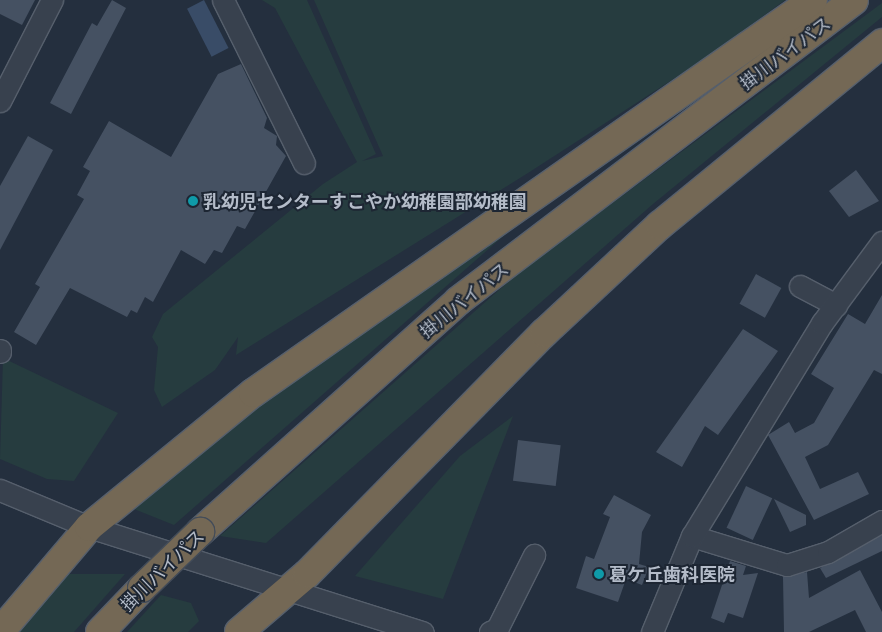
<!DOCTYPE html>
<html>
<head>
<meta charset="utf-8">
<style>
  body { margin:0 }
  #map { position:relative; width:882px; height:632px; overflow:hidden; background:#242f3e; font-family:Commissioner,"Noto Sans JP",sans-serif }
  div>[style] { position:absolute }
  .green>* { inset:0; background:#263c3f }
  .water>* { inset:0; background:#394c67; transform-origin:0 0 }
  .building>* { inset:0; background:#455162; transform-origin:0 0 }
  .roads { filter:drop-shadow(1px 0 #565f6c) drop-shadow(-1px 0 #565f6c) drop-shadow(0 1px #565f6c) drop-shadow(0 -1px #565f6c) }
  .minor>* { height:21px; margin:-10.5px; padding:0 10.5px; transform-origin:10.5px; border-radius:10.5px; background:#38414e }
  .highway>* { height:28px; margin:-14px; padding:0 14px; transform-origin:14px; border-radius:14px; background:#746855 }
  .bridges { filter:drop-shadow(1px 0 #434c59) drop-shadow(-1px 0 #434c59) drop-shadow(0 1px #434c59) drop-shadow(0 -1px #434c59) }
  .highway-bridge>* { height:28px; margin:-14px; padding:0 14px; transform-origin:14px; border-radius:14px; background:#746855 }
  .dots>* { width:14px; height:14px; translate:-50% -50%; box-sizing:border-box; border:2px solid #1d2633; border-radius:50% }
  span { translate:-50% -50%; white-space:nowrap; text-align:center; line-height:1.15; -webkit-text-stroke:4px #1d2633; paint-order:stroke }
  .street-label { font-size:18px; color:#b4bcc9 }
  .poi-label { font-size:18px; color:#b4bcc9; font-weight:700 }
  .left { translate:0 -50%; text-align:left }
</style>
</head>
<body>
<div id="map">
  <div class="green">
    <i style="clip-path:polygon(262px 0,307px 0,376px 154px,362px 161px,383px 156px,314px 0,785px 0,709px 56px,528px 173px,236px 355px,238px 337px,215px 370px,162px 407px,154px 390px,158px 347px,152px 337px,163px 314px,323px 184px,357px 162px,275px 8px)"></i>
    <i style="clip-path:polygon(882px 3px,882px 17px,653px 204px,266px 543px,220px 536px,517px 274px)"></i>
    <i style="clip-path:polygon(549px 196px,174px 525px,129px 507px,419px 282px)"></i>
    <i style="clip-path:polygon(3px 358px,118px 413px,74px 481px,47px 479px,0 459px)"></i>
    <i style="clip-path:polygon(513px 416px,443px 599px,355px 576px,460px 456px)"></i>
    <i style="clip-path:polygon(62px 574px,125px 574px,74px 632px,11px 632px)"></i>
    <i style="clip-path:polygon(161px 595px,191px 603px,199px 621px,188px 632px,127px 632px)"></i>
  </div>
  <div class="water">
    <i style="left:204px;top:0;width:54px;height:19px;rotate:63deg"></i>
  </div>
  <div class="building">
    <i style="clip-path:polygon(0 0,35px 0,22px 25px,0 14px)"></i>
    <i style="clip-path:polygon(112px 0,126px 8px,71px 114px,50px 103px,92px 23px,97px 26px)"></i>
    <i style="clip-path:polygon(241px 64px,267px 118px,264px 128px,277px 136px,276px 145px,286px 156px,245px 229px,237px 226px,222px 253px,214px 250px,205px 264px,181px 250px,153px 302px,145px 297px,137px 313px,131px 310px,127px 317px,70px 288px,36px 345px,14px 332px,40px 287px,35px 284px,84px 199px,77px 195px,90px 171px,83px 167px,109px 121px,171px 157px,218px 74px)"></i>
    <i style="clip-path:polygon(28px 136px,53px 150px,0 250px,0 186px)"></i>
    <i style="clip-path:polygon(856px 170px,879px 201px,849px 217px,829px 191px)"></i>
    <i style="left:756px;top:274px;width:29px;height:34px;rotate:29deg"></i>
    <i style="clip-path:polygon(882px 295px,882px 374px,874px 370px,828px 445px,805px 457px,820px 489px,858px 472px,869px 494px,814px 520px,768px 435px,789px 422px,795px 433px,814px 423px,834px 388px,811px 374px,848px 314px,865px 324px)"></i>
    <i style="clip-path:polygon(743px 329px,778px 351px,718px 435px,705px 426px,682px 467px,656px 452px)"></i>
    <i style="left:518px;top:440px;width:43px;height:41px;rotate:7deg"></i>
    <i style="left:746px;top:486px;width:29px;height:46px;rotate:25deg"></i>
    <i style="clip-path:polygon(614px 495px,651px 515px,642px 532px,639px 564px,649px 567px,642px 585px,626px 579px,618px 602px,576px 588px,586px 556px,594px 559px,610px 517px,603px 514px)"></i>
    <i style="clip-path:polygon(774px 499px,806px 515px,806px 525px,790px 532px)"></i>
    <i style="clip-path:polygon(882px 535px,882px 551px,826px 578px,820px 568px)"></i>
    <i style="clip-path:polygon(730px 561px,746px 566px,743px 575px,758px 573px,743px 618px,728px 613px,724px 623px,711px 618px)"></i>
    <i style="clip-path:polygon(860px 570px,882px 612px,882px 632px,866px 632px,855px 610px,809px 632px,784px 632px,783px 577px,807px 572px,809px 598px)"></i>
  </div>
  <div class="roads">
    <div class="minor">
      <i style="left:223px;top:0;width:182px;rotate:63.6deg"></i>
      <i style="left:0;top:101px;width:114px;rotate:-62.8deg"></i>
      <i style="left:800px;top:286px;width:41px;rotate:27.8deg"></i>
      <i style="left:0;top:350px;width:2px;rotate:90deg"></i>
      <i style="left:0;top:490px;width:96px;rotate:22.6deg"></i>
      <i style="left:89px;top:527px;width:350px;rotate:17.5deg"></i>
      <i style="left:692px;top:536px;width:99px;rotate:17deg"></i>
      <i style="left:787px;top:565px;width:43px;rotate:-17.6deg"></i>
      <i style="left:828px;top:552px;width:62px;rotate:-29.9deg"></i>
      <i style="left:490px;top:632px;width:8px;rotate:-23deg"></i>
      <i style="left:497px;top:629px;width:83px;rotate:-63.4deg"></i>
      <i style="left:652px;top:632px;width:104px;rotate:-67.4deg"></i>
      <i style="left:692px;top:536px;width:250px;rotate:-58.6deg"></i>
      <i style="left:822px;top:323px;width:101px;rotate:-53.5deg"></i>
    </div>
    <div class="highway">
      <i style="left:200px;top:532px;width:346px;rotate:-41.8deg"></i>
      <i style="left:458px;top:301px;width:497px;rotate:-37.2deg"></i>
      <i style="left:0;top:632px;width:138px;rotate:-49.7deg"></i>
      <i style="left:89px;top:527px;width:212px;rotate:-39.3deg"></i>
      <i style="left:253px;top:393px;width:684px;rotate:-35.06deg"></i>
      <i style="left:100px;top:632px;width:61px;rotate:-46.3deg"></i>
      <i style="left:239px;top:632px;width:89px;rotate:-40.5deg"></i>
      <i style="left:307px;top:574px;width:338px;rotate:-45.5deg"></i>
      <i style="left:544px;top:333px;width:158px;rotate:-43deg"></i>
      <i style="left:660px;top:225px;width:287px;rotate:-39.3deg"></i>
    </div>
  </div>
  <div class="bridges">
    <div class="highway-bridge">
      <i style="left:142px;top:588px;width:81px;rotate:-44deg"></i>
    </div>
  </div>
  <div class="dots">
    <i style="left:193px;top:201px;background:#0f9aa8"></i>
    <i style="left:599px;top:574px;background:#0f9aa8"></i>
  </div>
  <div class="street-label">
    <span style="left:785px;top:53px;rotate:-37deg">掛川バイパス</span>
    <span style="left:464px;top:300px;rotate:-39deg">掛川バイパス</span>
    <span style="left:162px;top:570px;rotate:-44deg">掛川バイパス</span>
  </div>
  <div class="poi-label">
    <span class="left" style="left:203px;top:201px">乳幼児センターすこやか幼稚園部幼稚園</span>
    <span class="left" style="left:609px;top:574px">葛ケ丘歯科医院</span>
  </div>
</div>
</body>
</html>
